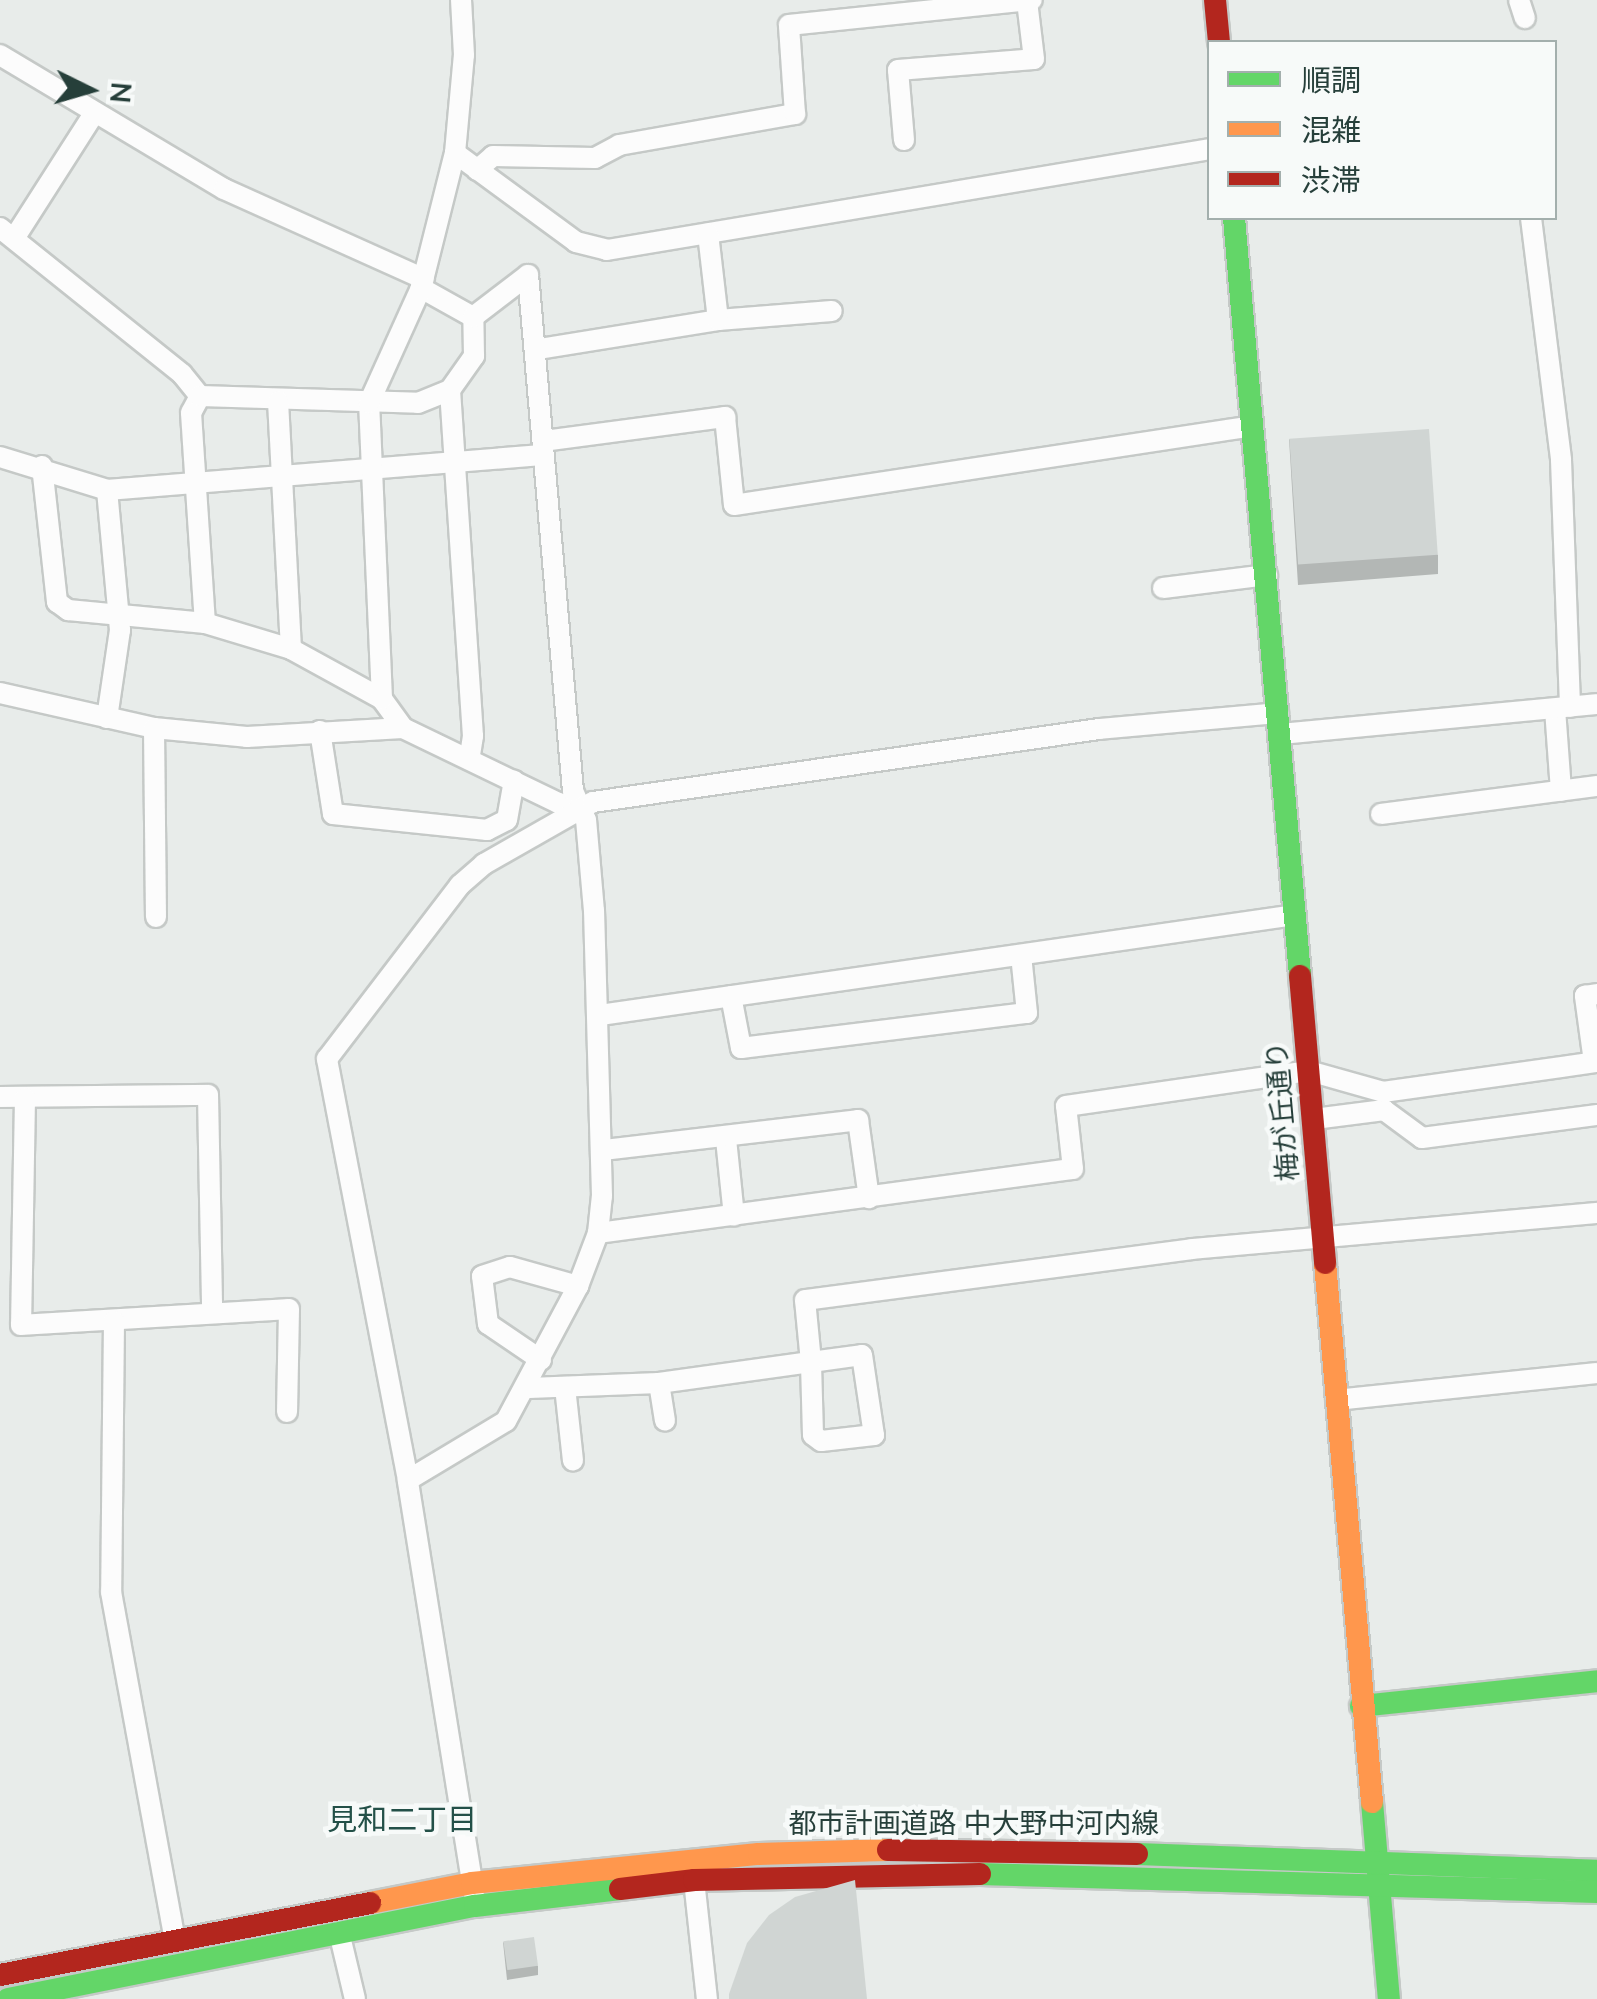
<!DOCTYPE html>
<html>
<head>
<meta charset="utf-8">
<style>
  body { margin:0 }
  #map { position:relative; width:1597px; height:1999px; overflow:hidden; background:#e8ecea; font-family:"Nunito Sans","Noto Sans JP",sans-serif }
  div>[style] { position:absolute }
  .roads { filter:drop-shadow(2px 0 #c5c9c7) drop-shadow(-2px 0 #c5c9c7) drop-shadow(0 2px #c5c9c7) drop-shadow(0 -2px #c5c9c7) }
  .street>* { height:20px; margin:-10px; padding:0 10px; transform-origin:10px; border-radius:10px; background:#fcfcfc }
  .fast>* { height:22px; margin:-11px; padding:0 11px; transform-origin:11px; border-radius:11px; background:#63d668 }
  .slow>* { height:22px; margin:-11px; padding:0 11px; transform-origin:11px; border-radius:11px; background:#ff974d }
  .jam>* { height:22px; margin:-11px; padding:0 11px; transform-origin:11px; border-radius:11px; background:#b3261e }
  .wall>* { inset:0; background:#b3b7b5 }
  .building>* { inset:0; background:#d0d5d3; transform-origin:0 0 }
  span { translate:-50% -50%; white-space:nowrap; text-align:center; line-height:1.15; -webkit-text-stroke:9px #f7faf9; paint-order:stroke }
  .street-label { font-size:28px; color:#263f3a }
  .neighbourhood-label { font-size:30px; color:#235048 }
  .legend { position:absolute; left:1207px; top:40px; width:350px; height:180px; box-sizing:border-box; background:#f7faf9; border:2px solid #a3afad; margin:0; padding:12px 18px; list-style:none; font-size:30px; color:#263f3a }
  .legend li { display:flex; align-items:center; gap:20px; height:50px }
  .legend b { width:50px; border:2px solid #a3afad }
  .north { position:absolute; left:40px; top:40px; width:100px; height:100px; -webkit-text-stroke:8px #f7faf9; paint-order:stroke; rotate:95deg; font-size:28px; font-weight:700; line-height:40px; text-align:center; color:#263f3a }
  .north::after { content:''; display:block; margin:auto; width:35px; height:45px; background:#263f3a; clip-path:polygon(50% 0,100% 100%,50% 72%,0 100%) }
</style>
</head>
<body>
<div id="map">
  <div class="roads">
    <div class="street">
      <i style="left:1519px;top:0;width:19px;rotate:72deg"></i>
      <i style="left:0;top:55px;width:261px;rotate:30.9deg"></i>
      <i style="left:224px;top:189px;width:219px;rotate:24.2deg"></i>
      <i style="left:904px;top:140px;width:70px;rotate:-94.9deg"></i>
      <i style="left:898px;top:70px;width:136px;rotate:-4.6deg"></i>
      <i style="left:1034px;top:59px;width:58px;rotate:-96.9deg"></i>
      <i style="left:455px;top:153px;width:150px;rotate:36.3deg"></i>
      <i style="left:576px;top:242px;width:32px;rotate:14deg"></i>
      <i style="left:607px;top:250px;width:611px;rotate:-9.51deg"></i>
      <i style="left:477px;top:170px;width:21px;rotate:-41deg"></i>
      <i style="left:493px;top:156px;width:102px;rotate:1.1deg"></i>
      <i style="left:595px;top:158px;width:27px;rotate:-28deg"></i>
      <i style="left:619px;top:145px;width:179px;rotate:-10deg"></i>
      <i style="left:795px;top:114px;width:89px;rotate:-93.9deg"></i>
      <i style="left:789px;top:25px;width:244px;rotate:-5.9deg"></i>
      <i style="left:1531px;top:218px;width:244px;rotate:82.9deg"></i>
      <i style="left:1561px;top:460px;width:247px;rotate:87.9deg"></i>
      <i style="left:0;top:228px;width:233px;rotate:38.7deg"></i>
      <i style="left:182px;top:374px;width:28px;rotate:51deg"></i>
      <i style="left:200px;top:396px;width:218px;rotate:1.8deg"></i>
      <i style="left:418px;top:403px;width:35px;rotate:-22deg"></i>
      <i style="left:450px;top:390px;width:42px;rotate:-54.8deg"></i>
      <i style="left:474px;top:356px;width:39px;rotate:-91deg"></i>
      <i style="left:473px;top:317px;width:60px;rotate:-150.9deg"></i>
      <i style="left:15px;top:237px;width:148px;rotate:-57.4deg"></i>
      <i style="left:718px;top:320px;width:114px;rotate:-4.5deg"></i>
      <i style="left:539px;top:349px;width:181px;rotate:-9.2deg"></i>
      <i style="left:718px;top:320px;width:87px;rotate:-96.6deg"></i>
      <i style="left:450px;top:390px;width:347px;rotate:86.2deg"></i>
      <i style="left:473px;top:736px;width:24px;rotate:99deg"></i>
      <i style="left:200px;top:396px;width:19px;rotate:118deg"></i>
      <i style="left:191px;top:413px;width:210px;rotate:86.2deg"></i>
      <i style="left:278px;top:401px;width:248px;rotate:87deg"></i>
      <i style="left:543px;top:441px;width:184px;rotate:-7.5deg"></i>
      <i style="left:725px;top:417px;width:88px;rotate:84.2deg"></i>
      <i style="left:734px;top:505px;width:525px;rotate:-8.65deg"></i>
      <i style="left:0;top:457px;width:112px;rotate:17.1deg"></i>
      <i style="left:107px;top:490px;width:433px;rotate:-4.6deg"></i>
      <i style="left:42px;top:466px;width:137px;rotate:83.7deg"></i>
      <i style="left:57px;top:602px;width:14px;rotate:36deg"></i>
      <i style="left:68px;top:610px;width:138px;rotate:5.4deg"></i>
      <i style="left:205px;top:623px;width:90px;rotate:16.8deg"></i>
      <i style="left:291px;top:649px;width:104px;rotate:28.8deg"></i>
      <i style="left:382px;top:699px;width:36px;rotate:54deg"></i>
      <i style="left:107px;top:490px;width:141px;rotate:84.7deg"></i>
      <i style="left:120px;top:630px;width:89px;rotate:98.4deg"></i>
      <i style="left:1163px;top:588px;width:105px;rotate:-7.1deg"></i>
      <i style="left:0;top:693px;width:158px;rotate:12.8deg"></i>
      <i style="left:154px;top:728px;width:93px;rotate:5.5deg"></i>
      <i style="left:247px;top:737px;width:156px;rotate:-3.3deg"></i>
      <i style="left:403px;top:728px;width:172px;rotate:25.8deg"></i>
      <i style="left:558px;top:803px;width:23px;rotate:10deg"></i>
      <i style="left:382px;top:699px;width:296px;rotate:-92.5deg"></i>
      <i style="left:369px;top:403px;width:126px;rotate:-65.7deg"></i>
      <i style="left:421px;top:288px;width:139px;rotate:-75.9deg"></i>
      <i style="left:455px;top:153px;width:98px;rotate:-84.8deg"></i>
      <i style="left:464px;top:55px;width:55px;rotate:-93.1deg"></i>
      <i style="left:1555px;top:709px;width:82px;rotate:85.8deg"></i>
      <i style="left:154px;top:728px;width:189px;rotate:89.4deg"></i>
      <i style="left:320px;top:731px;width:84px;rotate:81.1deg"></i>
      <i style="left:333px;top:814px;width:155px;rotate:5.9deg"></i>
      <i style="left:487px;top:830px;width:22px;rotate:-27deg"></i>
      <i style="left:507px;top:820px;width:40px;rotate:-80deg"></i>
      <i style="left:1280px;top:734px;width:318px;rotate:-5.4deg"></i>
      <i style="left:1381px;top:814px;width:218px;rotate:-7.4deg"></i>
      <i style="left:731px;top:996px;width:53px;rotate:79.1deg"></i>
      <i style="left:741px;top:1048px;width:288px;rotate:-7deg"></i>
      <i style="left:1027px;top:1013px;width:58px;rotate:-95.9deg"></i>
      <i style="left:600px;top:1015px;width:703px;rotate:-8.18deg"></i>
      <i style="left:1594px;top:1062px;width:67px;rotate:-97.8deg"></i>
      <i style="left:1585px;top:996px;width:12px;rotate:-9deg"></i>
      <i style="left:0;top:1097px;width:208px;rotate:-0.6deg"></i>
      <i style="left:208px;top:1095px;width:216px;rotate:88.9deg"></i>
      <i style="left:25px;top:1098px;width:227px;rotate:91deg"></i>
      <i style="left:21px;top:1325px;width:268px;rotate:-3.4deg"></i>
      <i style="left:289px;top:1309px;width:103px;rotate:91.1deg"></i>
      <i style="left:1314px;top:1119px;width:71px;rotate:-7.3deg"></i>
      <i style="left:1384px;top:1110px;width:47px;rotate:36.4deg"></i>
      <i style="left:1422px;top:1138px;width:177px;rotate:-7.5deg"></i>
      <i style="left:726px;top:1139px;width:77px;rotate:84.1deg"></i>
      <i style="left:604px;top:1150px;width:256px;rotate:-6.7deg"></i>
      <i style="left:858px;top:1120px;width:79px;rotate:82deg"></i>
      <i style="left:598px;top:1233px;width:479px;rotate:-7.7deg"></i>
      <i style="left:1073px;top:1169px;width:63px;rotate:-96.3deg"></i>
      <i style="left:1066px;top:1106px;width:246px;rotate:-8.2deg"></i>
      <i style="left:1309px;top:1071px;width:77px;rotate:15.8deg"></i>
      <i style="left:1383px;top:1092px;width:216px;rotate:-8deg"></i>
      <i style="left:114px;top:1321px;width:271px;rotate:90.6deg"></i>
      <i style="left:111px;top:1592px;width:355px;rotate:79.6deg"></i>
      <i style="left:862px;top:1355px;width:81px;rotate:81.5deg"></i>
      <i style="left:874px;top:1435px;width:53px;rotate:173.5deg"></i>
      <i style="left:821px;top:1441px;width:10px;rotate:-143deg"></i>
      <i style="left:813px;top:1435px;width:73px;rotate:-91.6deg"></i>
      <i style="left:811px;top:1362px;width:51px;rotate:-7.8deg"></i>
      <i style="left:541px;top:1360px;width:64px;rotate:-145.8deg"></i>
      <i style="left:488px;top:1324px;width:48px;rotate:-97.1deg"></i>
      <i style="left:482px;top:1276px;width:29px;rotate:-18deg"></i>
      <i style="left:510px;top:1267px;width:71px;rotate:15.6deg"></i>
      <i style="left:659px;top:1383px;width:38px;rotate:81deg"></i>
      <i style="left:565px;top:1387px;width:74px;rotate:83.8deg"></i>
      <i style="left:529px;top:1388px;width:130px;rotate:-2.2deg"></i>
      <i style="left:659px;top:1383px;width:153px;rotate:-7.9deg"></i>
      <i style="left:811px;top:1362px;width:62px;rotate:-95.5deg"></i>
      <i style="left:805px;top:1300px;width:390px;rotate:-7.5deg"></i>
      <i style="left:1192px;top:1249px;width:407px;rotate:-5.1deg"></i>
      <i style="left:1336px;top:1400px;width:262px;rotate:-5.9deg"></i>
      <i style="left:408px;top:1480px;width:114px;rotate:-31deg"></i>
      <i style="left:506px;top:1421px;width:153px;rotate:-61.9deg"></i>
      <i style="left:578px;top:1286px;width:57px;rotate:-69.3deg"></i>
      <i style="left:598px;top:1233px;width:37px;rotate:-84deg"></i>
      <i style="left:602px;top:1196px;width:285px;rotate:-91.6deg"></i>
      <i style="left:594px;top:911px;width:91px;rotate:-95deg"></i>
      <i style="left:586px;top:820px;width:32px;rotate:-114deg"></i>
      <i style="left:573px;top:791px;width:518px;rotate:-94.98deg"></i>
      <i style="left:528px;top:275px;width:69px;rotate:142.6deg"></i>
      <i style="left:694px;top:1880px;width:120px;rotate:83.8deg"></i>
      <i style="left:474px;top:1894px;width:419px;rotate:-99.1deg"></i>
      <i style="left:408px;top:1480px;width:429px;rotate:-100.9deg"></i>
      <i style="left:327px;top:1059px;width:219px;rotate:-52.6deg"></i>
      <i style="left:460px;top:885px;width:32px;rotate:-41deg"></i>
      <i style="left:484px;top:864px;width:125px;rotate:-29.6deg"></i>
      <i style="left:593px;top:802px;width:511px;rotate:-8.21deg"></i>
      <i style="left:1099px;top:729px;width:180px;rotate:-5.1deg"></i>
      <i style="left:339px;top:1932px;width:69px;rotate:76.6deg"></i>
    </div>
    <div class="fast">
      <i style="left:1234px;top:218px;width:761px;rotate:85.02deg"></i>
      <i style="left:1361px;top:1706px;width:237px;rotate:-6deg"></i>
      <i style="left:1372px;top:1802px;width:198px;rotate:85.1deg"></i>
      <i style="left:1137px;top:1854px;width:460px;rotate:2.1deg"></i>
      <i style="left:980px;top:1874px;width:617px;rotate:1.67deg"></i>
      <i style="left:8px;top:1999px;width:476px;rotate:-11.3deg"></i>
      <i style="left:475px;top:1906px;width:146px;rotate:-6.7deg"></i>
    </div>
    <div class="slow">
      <i style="left:1325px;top:1263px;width:541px;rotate:85.02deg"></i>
      <i style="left:370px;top:1903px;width:104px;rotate:-11.1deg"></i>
      <i style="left:472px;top:1883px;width:288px;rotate:-5.8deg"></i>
      <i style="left:759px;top:1854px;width:129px;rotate:-1.8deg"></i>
    </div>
    <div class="jam">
      <i style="left:1215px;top:0;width:42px;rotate:84.6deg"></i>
      <i style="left:1300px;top:976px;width:288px;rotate:85deg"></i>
      <i style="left:888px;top:1850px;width:249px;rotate:0.9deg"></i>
      <i style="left:620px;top:1889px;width:75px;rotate:-6.9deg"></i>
      <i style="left:694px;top:1880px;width:286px;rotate:-1.2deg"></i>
      <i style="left:0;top:1975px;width:377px;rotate:-11deg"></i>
    </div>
  </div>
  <div class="wall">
    <i style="clip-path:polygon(1289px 439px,1438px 555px,1438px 574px,1298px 585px)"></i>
    <i style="clip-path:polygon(503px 1942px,538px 1966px,538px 1975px,507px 1980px)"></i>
  </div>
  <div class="building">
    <i style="left:1429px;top:429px;width:126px;height:140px;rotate:86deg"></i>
    <i style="clip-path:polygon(855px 1880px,867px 1999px,729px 1999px,729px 1994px,747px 1943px,769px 1915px,795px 1897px)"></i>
    <i style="left:534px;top:1937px;width:29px;height:31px;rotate:82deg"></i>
  </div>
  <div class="street-label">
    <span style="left:1283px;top:1111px;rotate:-95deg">梅が丘通り</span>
    <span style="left:974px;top:1824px">都市計画道路 中大野中河内線</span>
  </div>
  <div class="neighbourhood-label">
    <span style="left:402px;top:1821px">見和二丁目</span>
  </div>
  <ul class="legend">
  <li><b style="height:12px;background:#63d668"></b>順調</li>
  <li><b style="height:12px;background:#ff974d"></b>混雑</li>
  <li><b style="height:12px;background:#b3261e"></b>渋滞</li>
  </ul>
  <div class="north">N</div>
</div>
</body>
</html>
